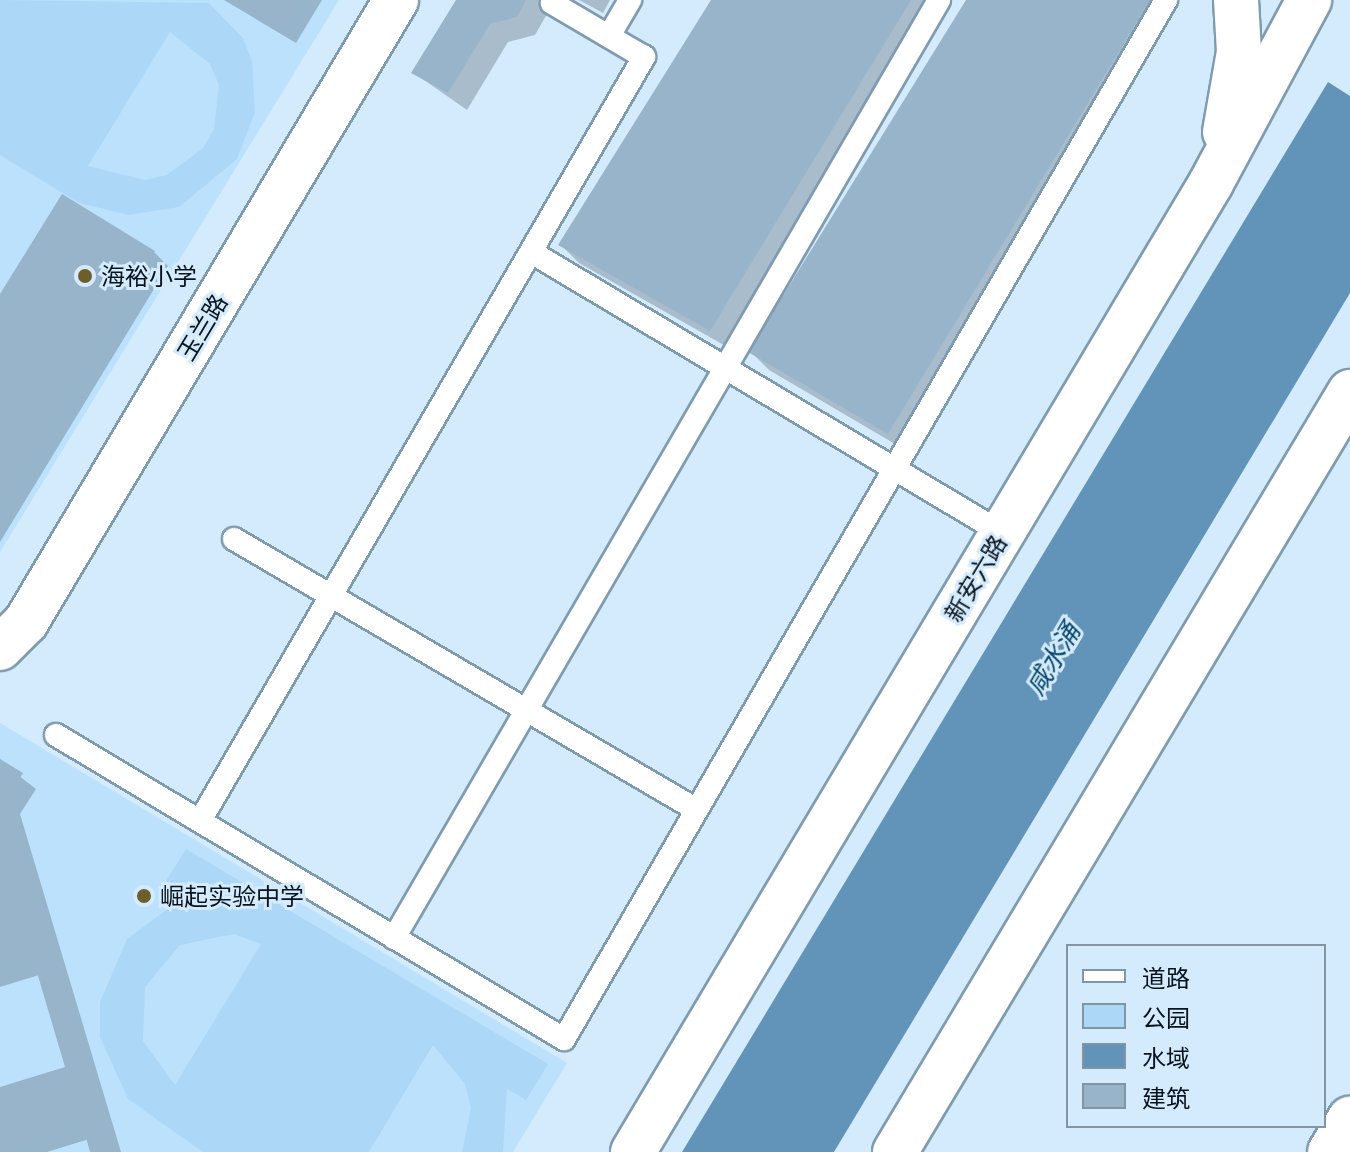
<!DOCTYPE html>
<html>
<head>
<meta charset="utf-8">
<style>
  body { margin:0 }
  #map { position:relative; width:1350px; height:1152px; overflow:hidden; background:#d4ebfe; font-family:Manrope,"Noto Sans SC",sans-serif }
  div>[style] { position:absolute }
  .built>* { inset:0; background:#bce1fd }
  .green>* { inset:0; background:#add7f7 }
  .water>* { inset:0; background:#6294b9 }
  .shadow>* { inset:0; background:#0003 }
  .building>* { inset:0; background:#98b4ca }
  .roads { filter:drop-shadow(2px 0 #7f9bb0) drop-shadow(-2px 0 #7f9bb0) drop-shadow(0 2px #7f9bb0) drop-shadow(0 -2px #7f9bb0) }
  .lane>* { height:22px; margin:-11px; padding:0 11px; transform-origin:11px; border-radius:11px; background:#fff }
  .street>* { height:44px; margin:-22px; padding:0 22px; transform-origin:22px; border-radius:22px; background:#fff }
  .secondary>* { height:44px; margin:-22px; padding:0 22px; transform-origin:22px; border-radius:22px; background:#fff }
  .primary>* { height:44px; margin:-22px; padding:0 22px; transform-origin:22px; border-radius:22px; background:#fff }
  .dots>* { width:22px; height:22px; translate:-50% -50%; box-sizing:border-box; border:4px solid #d4ebfe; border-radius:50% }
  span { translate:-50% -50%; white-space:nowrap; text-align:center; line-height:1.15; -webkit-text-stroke:6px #d4ebfe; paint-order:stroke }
  .poi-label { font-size:24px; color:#09131b }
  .left { translate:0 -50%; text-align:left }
  .street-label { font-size:24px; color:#09131b }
  .water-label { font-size:26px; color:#05466b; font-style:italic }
  .legend { position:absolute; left:1066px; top:944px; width:260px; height:184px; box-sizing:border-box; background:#d4ebfe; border:2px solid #8395a3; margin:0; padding:10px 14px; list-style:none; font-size:24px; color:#09131b }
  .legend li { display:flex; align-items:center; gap:16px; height:40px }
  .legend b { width:40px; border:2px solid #8395a3 }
</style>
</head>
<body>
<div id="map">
  <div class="built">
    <i style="clip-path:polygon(0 0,339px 0,0 552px)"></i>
    <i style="clip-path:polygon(0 723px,567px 1063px,513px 1152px,0 1152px)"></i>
  </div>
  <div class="green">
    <i style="clip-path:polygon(evenodd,0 0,209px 3px,243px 38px,252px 62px,255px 112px,237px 159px,179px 207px,128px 215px,79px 203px,0 155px,0 0,170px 32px,210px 64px,219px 85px,214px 129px,203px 148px,167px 175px,145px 180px,88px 166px,170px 32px)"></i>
    <i style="clip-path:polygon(evenodd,186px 849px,548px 1064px,526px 1100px,507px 1089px,503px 1152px,462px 1152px,471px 1108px,465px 1084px,433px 1045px,369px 1152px,203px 1152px,128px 1099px,100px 1037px,100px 1002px,127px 939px,184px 897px,164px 884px,186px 849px,234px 934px,261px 944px,175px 1085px,143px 1041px,145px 987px,180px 945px,234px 934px)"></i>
  </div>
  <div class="water">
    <i style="clip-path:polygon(1328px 82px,1350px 96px,1350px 293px,834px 1152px,682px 1152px)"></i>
  </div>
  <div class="shadow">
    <i style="clip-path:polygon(224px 0,322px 0,296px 43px)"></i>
    <i style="clip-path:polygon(458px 0,555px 0,535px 35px,508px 42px,467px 110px,414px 73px)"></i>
    <i style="clip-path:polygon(579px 0,610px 0,603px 13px)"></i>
    <i style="clip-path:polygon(714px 0,940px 0,729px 348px,579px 263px,561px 245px)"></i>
    <i style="clip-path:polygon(968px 0,1159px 0,907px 451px,769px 370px,751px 352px)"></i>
    <i style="clip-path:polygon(154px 252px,168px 266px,0 542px,0 298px)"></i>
    <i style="clip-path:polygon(0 761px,36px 789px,20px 814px,121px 1152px,93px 1152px,89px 1139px,47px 1152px,0 1152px,0 1089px,67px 1068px,39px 975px,0 987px)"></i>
  </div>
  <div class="building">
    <i style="clip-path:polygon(230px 0,299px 0,281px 30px)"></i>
    <i style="clip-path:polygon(456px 0,526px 0,517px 17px,490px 24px,448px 93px,411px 73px)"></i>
    <i style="clip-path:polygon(711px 0,911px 0,710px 331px,558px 245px)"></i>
    <i style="clip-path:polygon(966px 0,1150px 0,888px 434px,748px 352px)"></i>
    <i style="clip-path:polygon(62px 194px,155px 251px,0 505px,0 294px)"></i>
    <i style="clip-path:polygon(0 759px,23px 773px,7px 799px,112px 1152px,90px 1152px,82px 1123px,0 1148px,0 1087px,65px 1067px,33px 959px,0 969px)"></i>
  </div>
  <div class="roads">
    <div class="lane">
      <i style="left:609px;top:36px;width:42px;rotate:-59.7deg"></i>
      <i style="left:531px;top:252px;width:548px;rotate:30.82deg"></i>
      <i style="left:234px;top:539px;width:536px;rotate:30.34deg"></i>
      <i style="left:56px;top:735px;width:592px;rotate:30.9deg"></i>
      <i style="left:564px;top:1039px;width:1201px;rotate:-59.91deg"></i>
      <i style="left:200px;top:821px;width:884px;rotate:-59.84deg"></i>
      <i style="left:644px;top:57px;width:107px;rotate:-149.6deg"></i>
      <i style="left:394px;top:938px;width:1085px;rotate:-59.84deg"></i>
    </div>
    <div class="street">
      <i style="left:1330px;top:1152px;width:39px;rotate:-59deg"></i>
    </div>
    <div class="secondary">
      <i style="left:0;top:648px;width:37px;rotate:-45deg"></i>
      <i style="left:26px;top:622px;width:724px;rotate:-59.25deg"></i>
    </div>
    <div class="primary">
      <i style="left:1225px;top:132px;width:81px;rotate:-80.1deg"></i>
      <i style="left:1239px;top:52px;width:52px;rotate:-93.3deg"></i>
      <i style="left:633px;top:1152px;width:1128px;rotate:-59.18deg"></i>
      <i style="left:1211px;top:183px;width:208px;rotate:-61.8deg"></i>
      <i style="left:895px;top:1152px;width:886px;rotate:-59.09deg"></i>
    </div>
  </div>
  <div class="dots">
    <i style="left:85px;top:276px;background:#6e5e2c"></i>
    <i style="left:144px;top:896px;background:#6e5e2c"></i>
  </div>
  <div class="poi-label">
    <span class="left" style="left:101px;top:276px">海裕小学</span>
    <span class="left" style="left:160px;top:896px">崛起实验中学</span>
  </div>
  <div class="street-label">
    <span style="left:202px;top:327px;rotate:-59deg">玉兰路</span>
    <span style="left:975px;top:578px;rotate:-59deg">新安六路</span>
  </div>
  <div class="water-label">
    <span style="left:1053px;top:659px;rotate:-59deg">咸水涌</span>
  </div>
  <ul class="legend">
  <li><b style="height:10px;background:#fff"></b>道路</li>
  <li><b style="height:22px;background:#add7f7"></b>公园</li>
  <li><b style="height:22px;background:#6294b9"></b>水域</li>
  <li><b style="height:22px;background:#98b4ca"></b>建筑</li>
  </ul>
</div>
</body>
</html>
